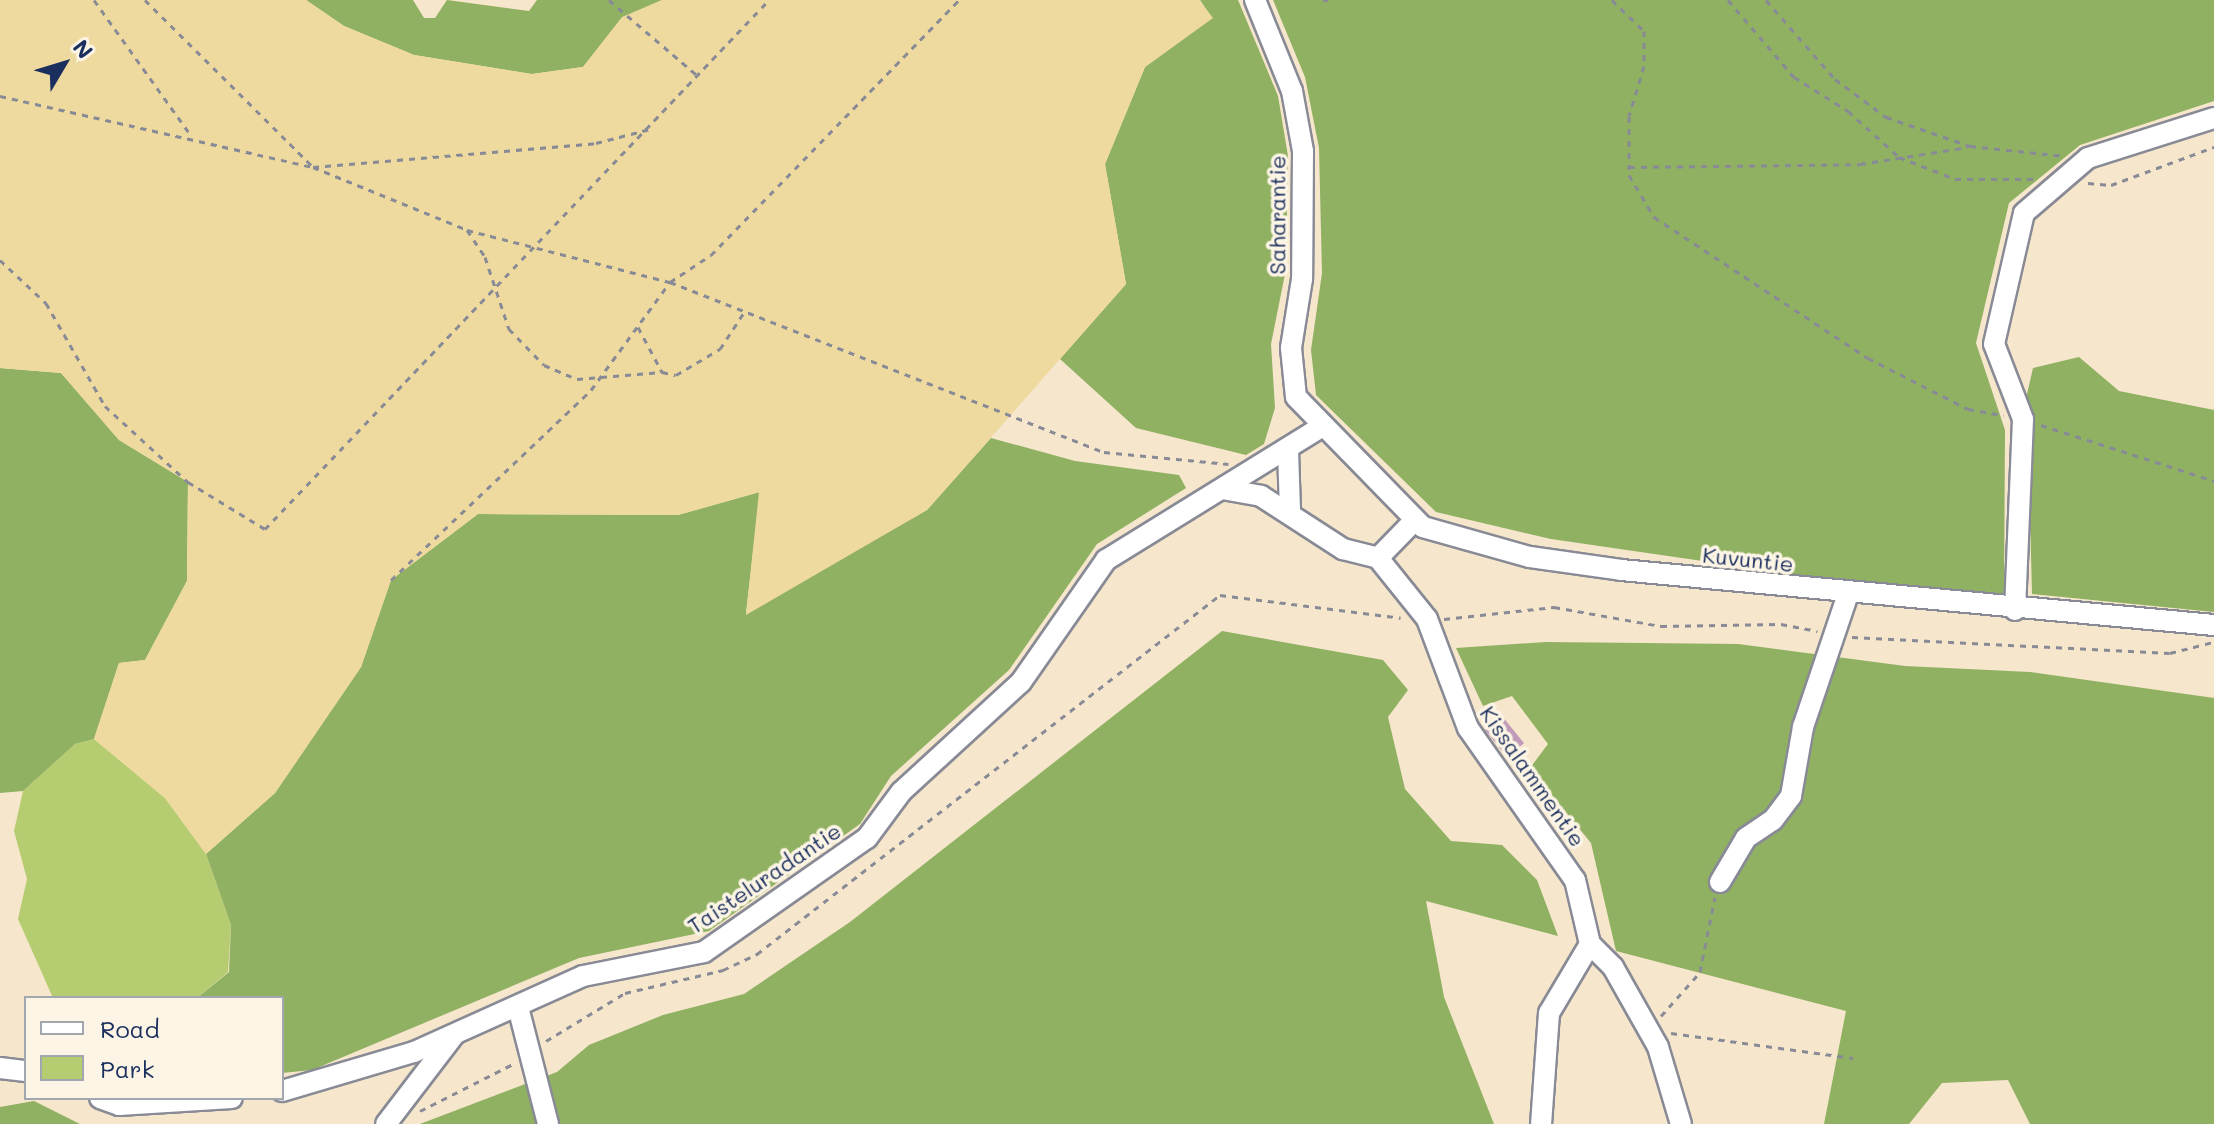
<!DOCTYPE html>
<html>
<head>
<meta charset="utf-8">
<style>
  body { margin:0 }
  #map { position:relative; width:2214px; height:1124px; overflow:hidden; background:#f5e6cc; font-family:Mali,sans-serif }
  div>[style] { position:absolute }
  .green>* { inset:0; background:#b5cc70 }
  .forest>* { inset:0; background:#90b062 }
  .sand>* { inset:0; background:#eeda9e }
  .building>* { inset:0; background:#c09ab9; transform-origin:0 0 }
  .path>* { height:3px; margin-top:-1.5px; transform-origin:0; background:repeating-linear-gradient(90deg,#888a95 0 6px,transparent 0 12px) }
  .roads { filter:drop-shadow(2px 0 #888a95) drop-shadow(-2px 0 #888a95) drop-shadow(0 2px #888a95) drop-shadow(0 -2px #888a95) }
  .minor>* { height:20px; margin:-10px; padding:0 10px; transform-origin:10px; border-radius:10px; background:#fff }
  span { translate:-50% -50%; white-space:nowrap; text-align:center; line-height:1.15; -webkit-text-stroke:7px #fcf5e5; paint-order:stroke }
  .street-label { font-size:22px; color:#1b2f5e }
  .legend { position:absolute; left:24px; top:996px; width:260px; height:104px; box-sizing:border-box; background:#fcf5e5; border:2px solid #a2a6af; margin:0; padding:10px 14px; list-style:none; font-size:24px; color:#1b2f5e }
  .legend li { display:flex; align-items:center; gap:16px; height:40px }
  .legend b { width:40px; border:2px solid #a2a6af }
  .north { position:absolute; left:24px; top:24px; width:80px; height:80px; -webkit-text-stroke:6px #fcf5e5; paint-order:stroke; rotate:52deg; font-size:22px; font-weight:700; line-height:32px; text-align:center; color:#1b2f5e }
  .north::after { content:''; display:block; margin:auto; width:28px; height:36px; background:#1b2f5e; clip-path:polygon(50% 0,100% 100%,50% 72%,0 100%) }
</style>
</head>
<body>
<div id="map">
  <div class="green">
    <i style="clip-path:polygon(94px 739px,165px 798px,206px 854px,231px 925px,228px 972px,197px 998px,53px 998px,18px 919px,27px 879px,14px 831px,23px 791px,75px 744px)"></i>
  </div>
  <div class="forest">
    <i style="clip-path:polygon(306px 0,413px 0,424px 18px,435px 18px,447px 0,529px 11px,537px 0,662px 0,622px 18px,583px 67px,532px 74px,414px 55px,344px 26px)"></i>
    <i style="clip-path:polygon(1200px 0,1238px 0,1278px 96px,1288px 156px,1286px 269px,1271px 344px,1275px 408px,1264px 444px,1246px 455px,1136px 428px,1060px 359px,1126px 284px,1105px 164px,1145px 67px,1212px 18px)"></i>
    <i style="clip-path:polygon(1273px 0,2214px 0,2214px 101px,2080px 145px,2009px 203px,1976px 343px,2005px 430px,2004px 594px,1826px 579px,1551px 539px,1436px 512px,1316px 395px,1311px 350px,1322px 273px,1319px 148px,1305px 77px)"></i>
    <i style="clip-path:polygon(2079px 357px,2119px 391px,2214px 410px,2214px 612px,2032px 594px,2027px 394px,2033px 368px)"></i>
    <i style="clip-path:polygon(0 368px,61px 373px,119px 440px,188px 482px,187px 581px,145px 660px,119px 663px,94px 739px,75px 744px,23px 791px,0 793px)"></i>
    <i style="clip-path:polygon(991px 438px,1075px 461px,1179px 475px,1186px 488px,1097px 544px,1009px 670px,891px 776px,860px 824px,709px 931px,579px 958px,312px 1070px,282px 1073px,282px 998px,197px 998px,229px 972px,231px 925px,206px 854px,275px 793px,361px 667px,391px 580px,478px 514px,678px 515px,760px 492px,746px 613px,927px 510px)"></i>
    <i style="clip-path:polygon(1222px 631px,1383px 660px,1408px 690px,1388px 717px,1405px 789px,1451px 841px,1502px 845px,1537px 880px,1558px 936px,1426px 901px,1444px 997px,1494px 1124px,420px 1124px,557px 1072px,589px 1045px,663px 1015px,744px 994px,850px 922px)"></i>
    <i style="clip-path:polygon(1546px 642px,1738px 644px,1905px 666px,2030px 672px,2214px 698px,2214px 1124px,2030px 1124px,2008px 1080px,1942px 1083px,1909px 1124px,1824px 1124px,1846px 1011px,1616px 951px,1591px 843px,1530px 768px,1548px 744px,1512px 696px,1483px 706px,1456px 648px)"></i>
    <i style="clip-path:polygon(34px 1101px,80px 1124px,0 1124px,0 1107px)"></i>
  </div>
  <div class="sand">
    <i style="clip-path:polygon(0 0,306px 0,344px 26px,414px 55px,532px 74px,583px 67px,622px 17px,662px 0,1199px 0,1213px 18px,1145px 67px,1105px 164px,1126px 284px,927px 510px,746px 615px,759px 492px,678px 515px,478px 514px,391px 580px,361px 667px,275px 793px,206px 854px,165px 798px,94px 739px,119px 663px,145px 660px,187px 581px,188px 482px,119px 440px,61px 373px,0 368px)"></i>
  </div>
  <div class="building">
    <i style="left:1502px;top:716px;width:35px;height:22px;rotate:51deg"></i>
  </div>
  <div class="path">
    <i style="left:94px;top:0;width:165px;rotate:54.4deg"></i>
    <i style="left:145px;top:0;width:237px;rotate:44.8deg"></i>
    <i style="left:313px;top:167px;width:284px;rotate:-4.8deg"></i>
    <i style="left:596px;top:143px;width:56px;rotate:-14.5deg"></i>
    <i style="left:609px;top:0;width:118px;rotate:40.5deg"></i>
    <i style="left:1323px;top:0;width:5px"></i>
    <i style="left:1612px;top:0;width:45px;rotate:44.1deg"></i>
    <i style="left:1644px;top:31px;width:35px;rotate:90deg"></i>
    <i style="left:1644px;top:66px;width:52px;rotate:106.7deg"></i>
    <i style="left:1629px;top:116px;width:59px;rotate:90deg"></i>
    <i style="left:1629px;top:175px;width:49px;rotate:59.2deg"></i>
    <i style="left:1654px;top:217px;width:256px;rotate:33.4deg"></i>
    <i style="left:1868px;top:358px;width:112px;rotate:27deg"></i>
    <i style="left:1968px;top:409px;width:36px;rotate:10deg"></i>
    <i style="left:1728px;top:0;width:101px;rotate:49.4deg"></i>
    <i style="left:1794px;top:77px;width:64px;rotate:32.2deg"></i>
    <i style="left:1848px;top:111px;width:69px;rotate:42deg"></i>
    <i style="left:1899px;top:157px;width:60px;rotate:21.4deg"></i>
    <i style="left:1955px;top:179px;width:82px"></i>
    <i style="left:1766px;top:0;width:105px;rotate:48.9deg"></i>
    <i style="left:1835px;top:79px;width:64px;rotate:36.7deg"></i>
    <i style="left:1886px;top:117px;width:89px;rotate:19deg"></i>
    <i style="left:1970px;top:146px;width:95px;rotate:6.1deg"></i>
    <i style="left:0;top:96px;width:321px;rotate:12.8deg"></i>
    <i style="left:313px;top:167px;width:166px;rotate:22.2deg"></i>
    <i style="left:467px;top:230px;width:210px;rotate:14.4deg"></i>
    <i style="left:670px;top:282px;width:466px;rotate:21.4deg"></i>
    <i style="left:1104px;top:452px;width:125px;rotate:5.5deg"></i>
    <i style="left:1629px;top:167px;width:231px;rotate:-0.7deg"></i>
    <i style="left:1860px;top:164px;width:109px;rotate:-8.9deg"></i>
    <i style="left:2088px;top:183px;width:23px;rotate:5deg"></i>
    <i style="left:2111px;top:185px;width:110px;rotate:-20.3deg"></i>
    <i style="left:467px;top:230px;width:32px;rotate:56deg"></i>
    <i style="left:485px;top:257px;width:76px;rotate:71.6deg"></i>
    <i style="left:509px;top:329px;width:50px;rotate:45.8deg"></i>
    <i style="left:544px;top:365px;width:36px;rotate:23deg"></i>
    <i style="left:577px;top:379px;width:85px;rotate:-4.7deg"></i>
    <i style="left:0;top:260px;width:63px;rotate:43.1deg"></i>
    <i style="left:46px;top:303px;width:119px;rotate:60.2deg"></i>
    <i style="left:105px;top:406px;width:113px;rotate:42.5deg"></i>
    <i style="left:188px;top:482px;width:90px;rotate:31.4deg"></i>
    <i style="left:265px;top:529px;width:731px;rotate:-46.39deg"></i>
    <i style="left:638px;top:327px;width:51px;rotate:61.9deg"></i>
    <i style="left:662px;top:372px;width:14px;rotate:12deg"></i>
    <i style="left:676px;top:375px;width:51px;rotate:-30.6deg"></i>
    <i style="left:720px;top:349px;width:45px;rotate:-56.7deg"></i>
    <i style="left:2041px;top:425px;width:182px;rotate:17.9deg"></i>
    <i style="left:391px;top:580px;width:276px;rotate:-43.5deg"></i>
    <i style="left:591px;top:390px;width:134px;rotate:-53.8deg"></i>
    <i style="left:670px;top:282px;width:49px;rotate:-33.4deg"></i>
    <i style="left:711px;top:255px;width:356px;rotate:-45.8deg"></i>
    <i style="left:1444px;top:619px;width:111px;rotate:-6.2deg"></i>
    <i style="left:1554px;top:607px;width:109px;rotate:10.1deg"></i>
    <i style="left:1661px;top:626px;width:120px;rotate:-1deg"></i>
    <i style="left:1781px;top:624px;width:37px;rotate:11deg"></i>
    <i style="left:1852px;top:637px;width:318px;rotate:2.9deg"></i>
    <i style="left:2170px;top:653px;width:44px;rotate:-14.3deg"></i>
    <i style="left:1661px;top:1016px;width:59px;rotate:-48.4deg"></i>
    <i style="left:1700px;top:972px;width:76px;rotate:-78.7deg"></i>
    <i style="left:1671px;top:1033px;width:184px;rotate:7.8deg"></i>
    <i style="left:546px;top:1041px;width:92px;rotate:-31.3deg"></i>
    <i style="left:625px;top:993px;width:101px;rotate:-13.2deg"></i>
    <i style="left:723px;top:970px;width:38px;rotate:-25deg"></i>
    <i style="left:757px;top:954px;width:586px;rotate:-37.79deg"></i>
    <i style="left:1220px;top:595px;width:182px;rotate:7.2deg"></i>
    <i style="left:420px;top:1111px;width:104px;rotate:-26.8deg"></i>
  </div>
  <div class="roads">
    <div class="minor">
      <i style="left:1255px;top:0;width:98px;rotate:67.9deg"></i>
      <i style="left:1292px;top:91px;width:61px;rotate:79.6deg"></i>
      <i style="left:1303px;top:151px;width:128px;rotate:90.4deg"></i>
      <i style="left:1302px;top:279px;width:70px;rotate:99.1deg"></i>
      <i style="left:1291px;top:348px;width:49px;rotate:84.2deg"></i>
      <i style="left:1296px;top:397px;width:182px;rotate:45.7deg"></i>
      <i style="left:1423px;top:527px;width:111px;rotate:15.7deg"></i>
      <i style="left:1530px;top:557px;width:92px;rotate:8.1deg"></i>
      <i style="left:1621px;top:570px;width:596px;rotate:5.3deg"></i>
      <i style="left:1288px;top:450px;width:60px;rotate:88.1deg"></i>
      <i style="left:1222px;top:489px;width:40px;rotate:10deg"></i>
      <i style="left:1261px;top:496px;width:98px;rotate:32.9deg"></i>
      <i style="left:1343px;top:549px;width:36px;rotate:14deg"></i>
      <i style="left:1378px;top:558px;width:78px;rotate:51.2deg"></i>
      <i style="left:1427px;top:619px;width:116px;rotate:69.4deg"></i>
      <i style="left:1468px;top:728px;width:186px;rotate:54.9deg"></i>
      <i style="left:1575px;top:880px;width:66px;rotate:76.8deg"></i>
      <i style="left:1590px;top:944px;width:80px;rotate:120.7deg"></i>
      <i style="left:1549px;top:1013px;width:111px;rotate:94.1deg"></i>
      <i style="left:1378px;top:558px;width:53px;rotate:-45.8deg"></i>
      <i style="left:2015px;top:610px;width:191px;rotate:-87.6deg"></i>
      <i style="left:2023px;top:419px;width:80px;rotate:-111.1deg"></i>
      <i style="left:1994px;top:344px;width:134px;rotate:-77.1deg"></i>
      <i style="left:2024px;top:213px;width:84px;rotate:-40.7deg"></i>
      <i style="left:2088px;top:158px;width:132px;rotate:-17.6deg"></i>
      <i style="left:1720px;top:882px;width:51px;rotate:-59.4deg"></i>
      <i style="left:1746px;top:838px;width:32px;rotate:-34deg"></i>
      <i style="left:1773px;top:820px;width:30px;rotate:-53deg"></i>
      <i style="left:1791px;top:796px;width:70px;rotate:-80.1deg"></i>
      <i style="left:1803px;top:727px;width:140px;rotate:-71.3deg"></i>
      <i style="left:1590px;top:944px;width:33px;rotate:45deg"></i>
      <i style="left:1613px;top:967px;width:92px;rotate:60.6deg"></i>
      <i style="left:1658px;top:1047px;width:80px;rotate:73.4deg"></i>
      <i style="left:518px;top:1007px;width:121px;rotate:75.6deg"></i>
      <i style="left:0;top:1068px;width:26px;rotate:7deg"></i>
      <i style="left:282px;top:1091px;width:138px;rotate:-16.5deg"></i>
      <i style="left:414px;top:1052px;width:185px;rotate:-24.2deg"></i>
      <i style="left:583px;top:976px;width:123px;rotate:-11.2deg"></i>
      <i style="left:704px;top:952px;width:199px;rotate:-35deg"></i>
      <i style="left:867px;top:838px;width:57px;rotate:-53.5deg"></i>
      <i style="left:901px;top:792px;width:163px;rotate:-42.5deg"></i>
      <i style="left:1021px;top:682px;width:149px;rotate:-55.1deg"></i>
      <i style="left:1106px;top:560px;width:251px;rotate:-31.7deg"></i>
      <i style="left:100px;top:1098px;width:20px;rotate:20deg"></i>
      <i style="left:119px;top:1105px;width:113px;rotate:-3.5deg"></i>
      <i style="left:386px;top:1124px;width:112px;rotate:-52.6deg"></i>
    </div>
  </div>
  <div class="street-label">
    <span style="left:1277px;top:215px;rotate:-90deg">Saharantie</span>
    <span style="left:1748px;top:559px;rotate:6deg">Kuvuntie</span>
    <span style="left:1533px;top:776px;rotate:55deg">Kissalammentie</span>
    <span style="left:764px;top:878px;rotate:-34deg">Taisteluradantie</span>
  </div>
  <ul class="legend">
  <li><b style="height:10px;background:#fff"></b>Road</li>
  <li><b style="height:22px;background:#b5cc70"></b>Park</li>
  </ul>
  <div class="north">N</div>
</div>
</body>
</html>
